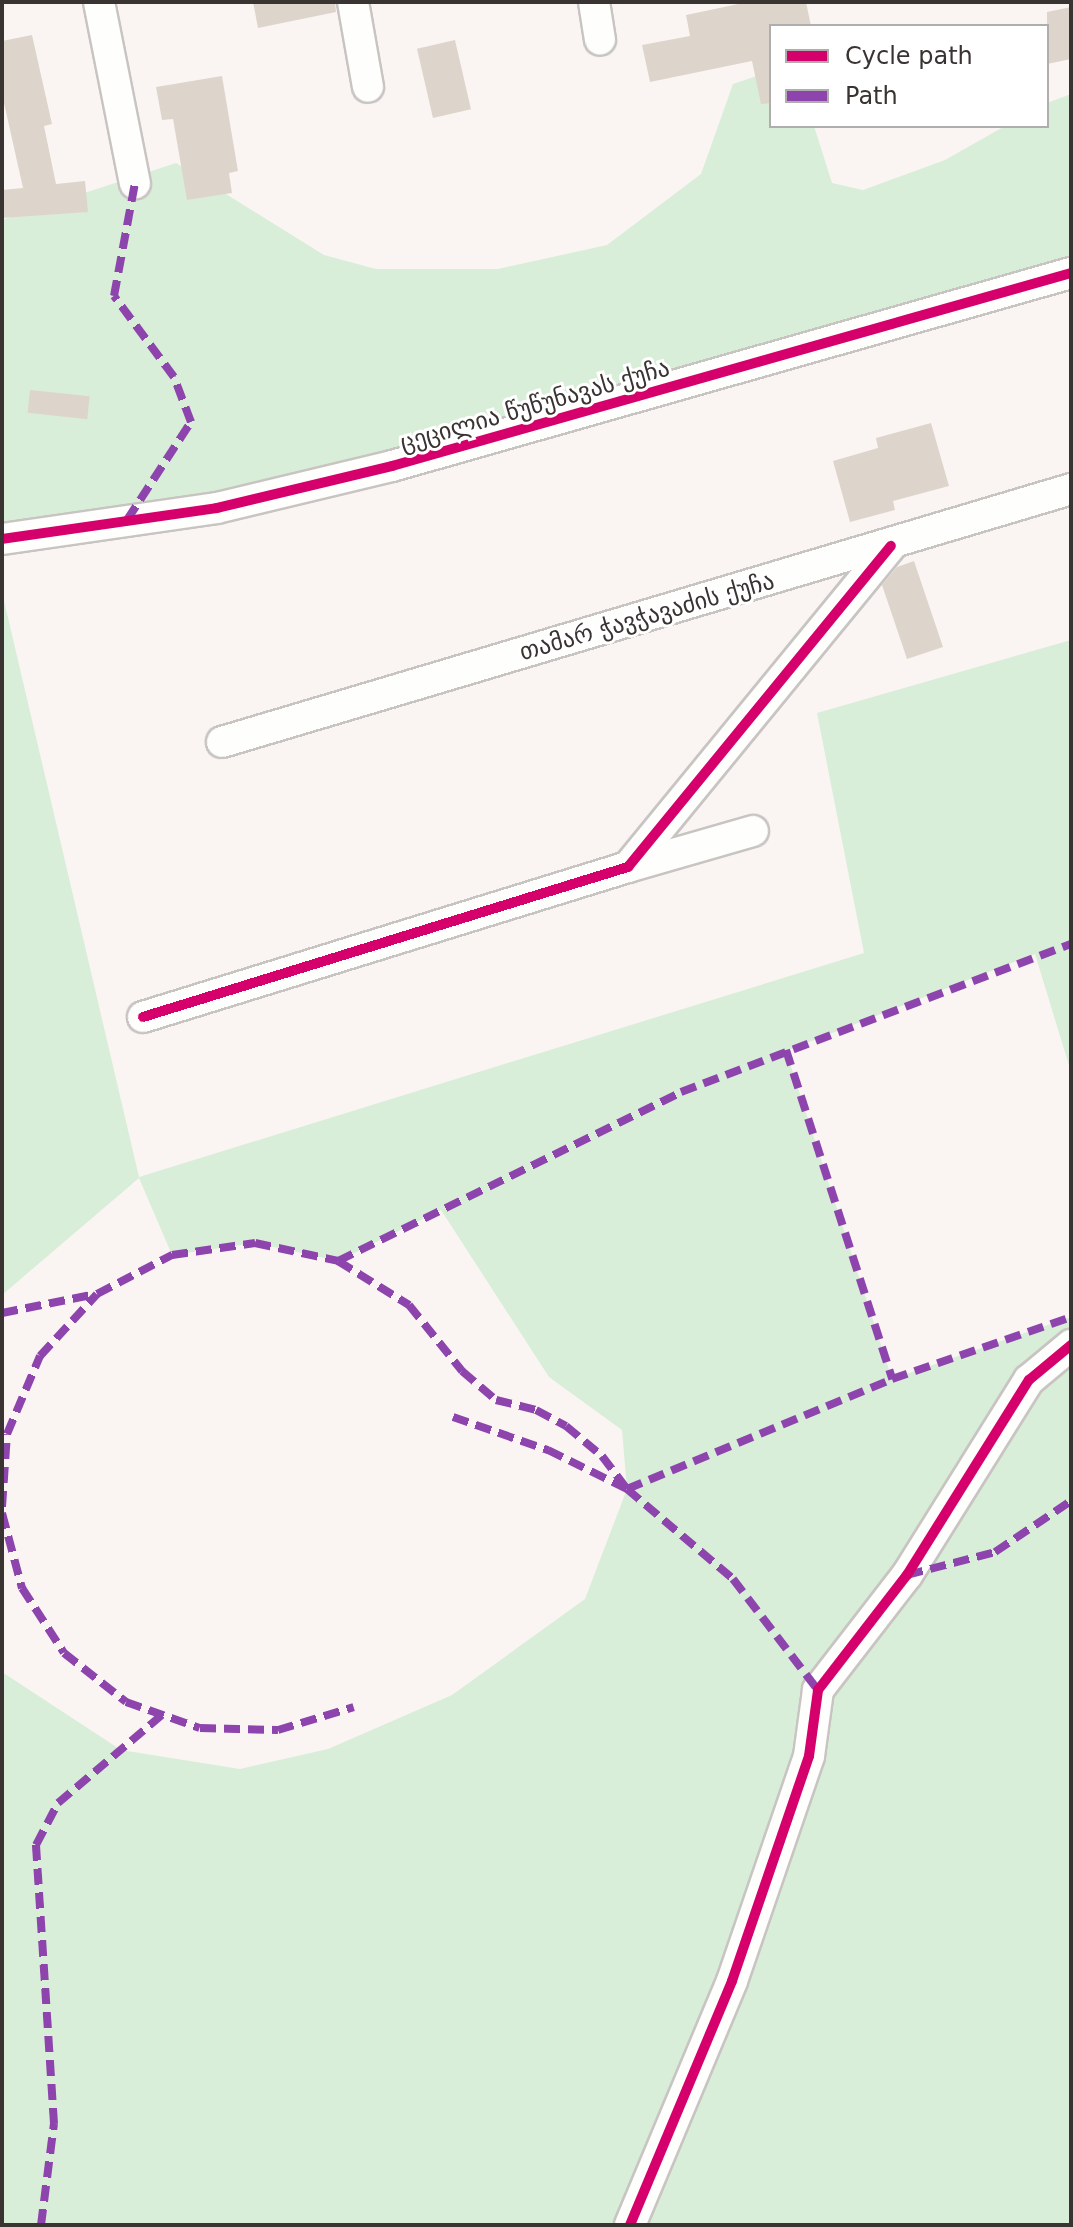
<!DOCTYPE html>
<html>
<head>
<meta charset="utf-8">
<style>
  body { margin:0 }
  #map { position:relative; width:1073px; height:2227px; overflow:hidden; background:#faf5f3; font-family:"DejaVu Sans","Noto Sans Georgian",sans-serif }
  div>[style] { position:absolute }
  .green>* { inset:0; background:#d8eed8 }
  .building>* { inset:0; background:#ddd5cc; transform-origin:0 0 }
  .roads { filter:drop-shadow(2px 0 #c8c4c2) drop-shadow(-2px 0 #c8c4c2) drop-shadow(0 2px #c8c4c2) drop-shadow(0 -2px #c8c4c2) }
  .minor>* { height:30px; margin:-15px; padding:0 15px; transform-origin:15px; border-radius:15px; background:#fefefd }
  .quiet>* { height:8px; margin-top:-4px; transform-origin:0; background:repeating-linear-gradient(90deg,#8e44ad 0 16px,transparent 0 24px) }
  .cycleway>* { height:10px; margin:-5px; padding:0 5px; transform-origin:5px; border-radius:5px; background:#d6006c }
  span { translate:-50% -50%; white-space:nowrap; text-align:center; line-height:1.15; -webkit-text-stroke:6px #fff; paint-order:stroke }
  .street-label { font-size:24px; color:#393331 }
  .frame { position:absolute; inset:0; border:4px solid #393331; pointer-events:none }
  .legend { position:absolute; left:769px; top:24px; width:280px; height:104px; box-sizing:border-box; background:#fff; border:2px solid #b0adad; margin:0; padding:10px 14px; list-style:none; font-size:24px; color:#393331 }
  .legend li { display:flex; align-items:center; gap:16px; height:40px }
  .legend b { width:40px; border:2px solid #b0adad }
</style>
</head>
<body>
<div id="map">
  <div class="green">
    <i style="clip-path:polygon(771px 71px,771px 126px,814px 126px,832px 183px,863px 190px,945px 160px,1005px 126px,1047px 126px,1047px 103px,1071px 94px,1071px 273px,392px 466px,2px 539px,2px 220px,176px 163px,324px 255px,376px 269px,498px 269px,607px 245px,701px 174px,733px 84px)"></i>
    <i style="clip-path:polygon(2px 592px,139px 1177px,864px 953px,817px 713px,1071px 640px,1071px 1072px,1035px 954px,786px 1051px,892px 1379px,1071px 1317px,1071px 2225px,2px 2225px,2px 1672px,121px 1750px,240px 1769px,328px 1749px,452px 1695px,585px 1599px,627px 1489px,622px 1430px,549px 1377px,441px 1210px,338px 1261px,255px 1243px,172px 1255px,139px 1178px,2px 1295px)"></i>
  </div>
  <div class="building">
    <i style="clip-path:polygon(253px 2px,335px 2px,336px 12px,258px 28px)"></i>
    <i style="clip-path:polygon(748px 2px,806px 2px,811px 26px,771px 26px,771px 103px,761px 104px,752px 61px,650px 82px,642px 45px,690px 36px,686px 15px)"></i>
    <i style="clip-path:polygon(1071px 7px,1071px 59px,1047px 64px,1047px 12px)"></i>
    <i style="clip-path:polygon(32px 35px,52px 124px,44px 126px,56px 184px,85px 181px,88px 212px,2px 218px,2px 190px,23px 188px,2px 94px,2px 41px)"></i>
    <i style="left:455px;top:40px;width:71px;height:39px;rotate:77deg"></i>
    <i style="clip-path:polygon(222px 76px,238px 171px,229px 173px,232px 193px,187px 200px,173px 119px,162px 120px,156px 87px)"></i>
    <i style="left:30px;top:390px;width:60px;height:23px;rotate:6deg"></i>
    <i style="clip-path:polygon(931px 423px,949px 486px,893px 501px,895px 510px,850px 522px,833px 461px,878px 448px,876px 438px)"></i>
    <i style="clip-path:polygon(914px 561px,943px 647px,907px 659px,882px 585px,897px 567px)"></i>
  </div>
  <div class="roads">
    <div class="minor">
      <i style="left:99px;top:2px;width:185px;rotate:78.8deg"></i>
      <i style="left:353px;top:2px;width:86px;rotate:80deg"></i>
      <i style="left:594px;top:2px;width:38px;rotate:81deg"></i>
      <i style="left:2px;top:539px;width:217px;rotate:-8.2deg"></i>
      <i style="left:217px;top:508px;width:180px;rotate:-13.5deg"></i>
      <i style="left:392px;top:466px;width:706px;rotate:-15.87deg"></i>
      <i style="left:222px;top:742px;width:886px;rotate:-16.59deg"></i>
      <i style="left:628px;top:867px;width:130px;rotate:-16.1deg"></i>
      <i style="left:143px;top:1017px;width:508px;rotate:-17.19deg"></i>
      <i style="left:628px;top:867px;width:415px;rotate:-50.7deg"></i>
      <i style="left:630px;top:2225px;width:264px;rotate:-67.3deg"></i>
      <i style="left:732px;top:1981px;width:238px;rotate:-71.1deg"></i>
      <i style="left:809px;top:1756px;width:67px;rotate:-82.2deg"></i>
      <i style="left:818px;top:1690px;width:145px;rotate:-52.3deg"></i>
      <i style="left:907px;top:1575px;width:230px;rotate:-58deg"></i>
      <i style="left:1029px;top:1380px;width:55px;rotate:-39.8deg"></i>
    </div>
  </div>
  <div class="quiet">
    <i style="left:127px;top:520px;width:117px;rotate:-56.9deg"></i>
    <i style="left:191px;top:422px;width:48px;rotate:-110.7deg"></i>
    <i style="left:174px;top:377px;width:101px;rotate:-126.5deg"></i>
    <i style="left:114px;top:296px;width:115px;rotate:-79.5deg"></i>
    <i style="left:786px;top:1050px;width:346px;rotate:72.1deg"></i>
    <i style="left:338px;top:1261px;width:382px;rotate:-26.2deg"></i>
    <i style="left:681px;top:1092px;width:417px;rotate:-20.8deg"></i>
    <i style="left:2px;top:1313px;width:96px;rotate:-11.4deg"></i>
    <i style="left:453px;top:1417px;width:101px;rotate:19.2deg"></i>
    <i style="left:548px;top:1450px;width:88px;rotate:26.3deg"></i>
    <i style="left:627px;top:1489px;width:139px;rotate:40.3deg"></i>
    <i style="left:733px;top:1579px;width:140px;rotate:52.6deg"></i>
    <i style="left:2px;top:1507px;width:73px;rotate:-86.1deg"></i>
    <i style="left:7px;top:1434px;width:85px;rotate:-67.1deg"></i>
    <i style="left:40px;top:1356px;width:84px;rotate:-47.4deg"></i>
    <i style="left:97px;top:1294px;width:85px;rotate:-27.5deg"></i>
    <i style="left:172px;top:1255px;width:84px;rotate:-8.2deg"></i>
    <i style="left:255px;top:1243px;width:85px;rotate:12.2deg"></i>
    <i style="left:338px;top:1261px;width:84px;rotate:31.8deg"></i>
    <i style="left:409px;top:1305px;width:85px;rotate:51.2deg"></i>
    <i style="left:462px;top:1371px;width:45px;rotate:40.5deg"></i>
    <i style="left:496px;top:1400px;width:41px;rotate:14deg"></i>
    <i style="left:536px;top:1410px;width:34px;rotate:28deg"></i>
    <i style="left:566px;top:1426px;width:47px;rotate:39.8deg"></i>
    <i style="left:602px;top:1456px;width:41px;rotate:52.9deg"></i>
    <i style="left:627px;top:1489px;width:287px;rotate:-22.5deg"></i>
    <i style="left:892px;top:1379px;width:189px;rotate:-19.1deg"></i>
    <i style="left:2px;top:1513px;width:78px;rotate:75.1deg"></i>
    <i style="left:22px;top:1588px;width:77px;rotate:57.1deg"></i>
    <i style="left:64px;top:1653px;width:79px;rotate:38.3deg"></i>
    <i style="left:126px;top:1702px;width:78px;rotate:19.4deg"></i>
    <i style="left:200px;top:1728px;width:78px;rotate:1.5deg"></i>
    <i style="left:278px;top:1730px;width:79px;rotate:-16.8deg"></i>
    <i style="left:907px;top:1575px;width:91px;rotate:-14.6deg"></i>
    <i style="left:995px;top:1552px;width:92px;rotate:-33.9deg"></i>
    <i style="left:41px;top:2225px;width:102px;rotate:-82.7deg"></i>
    <i style="left:54px;top:2124px;width:280px;rotate:-93.7deg"></i>
    <i style="left:36px;top:1845px;width:47px;rotate:-62.4deg"></i>
    <i style="left:58px;top:1803px;width:138px;rotate:-40.3deg"></i>
  </div>
  <div class="cycleway">
    <i style="left:2px;top:539px;width:217px;rotate:-8.2deg"></i>
    <i style="left:217px;top:508px;width:180px;rotate:-13.5deg"></i>
    <i style="left:392px;top:466px;width:706px;rotate:-15.87deg"></i>
    <i style="left:143px;top:1017px;width:508px;rotate:-17.19deg"></i>
    <i style="left:628px;top:867px;width:415px;rotate:-50.7deg"></i>
    <i style="left:630px;top:2225px;width:264px;rotate:-67.3deg"></i>
    <i style="left:732px;top:1981px;width:238px;rotate:-71.1deg"></i>
    <i style="left:809px;top:1756px;width:67px;rotate:-82.2deg"></i>
    <i style="left:818px;top:1690px;width:145px;rotate:-52.3deg"></i>
    <i style="left:907px;top:1575px;width:230px;rotate:-58deg"></i>
    <i style="left:1029px;top:1380px;width:55px;rotate:-39.8deg"></i>
  </div>
  <div class="street-label">
    <span style="left:535px;top:406px;rotate:-16deg">ცეცილია წუწუნავას ქუჩა</span>
    <span style="left:647px;top:617px;rotate:-16deg">თამარ ჭავჭავაძის ქუჩა</span>
  </div>
  <div class="frame"></div>
  <ul class="legend">
  <li><b style="height:10px;background:#d6006c"></b>Cycle path</li>
  <li><b style="height:10px;background:#8e44ad"></b>Path</li>
  </ul>
</div>
</body>
</html>
